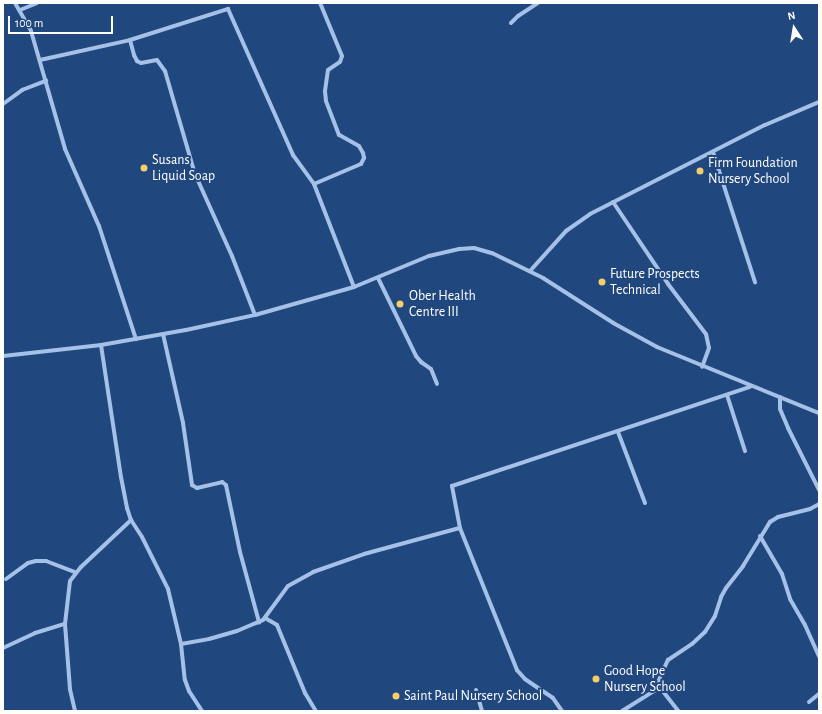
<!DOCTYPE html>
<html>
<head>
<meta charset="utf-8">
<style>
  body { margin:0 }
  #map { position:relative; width:822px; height:714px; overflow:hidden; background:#20477e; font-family:"Alegreya Sans",sans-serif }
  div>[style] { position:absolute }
  .minor>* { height:4px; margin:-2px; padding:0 2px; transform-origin:2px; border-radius:2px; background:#a5c1e7 }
  .dots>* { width:11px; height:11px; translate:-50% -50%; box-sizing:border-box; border:2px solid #20477e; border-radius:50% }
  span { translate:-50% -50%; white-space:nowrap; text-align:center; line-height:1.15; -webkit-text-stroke:4px #20477e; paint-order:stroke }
  .poi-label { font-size:14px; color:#fff }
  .left { translate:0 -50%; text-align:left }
  .frame { position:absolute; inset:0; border:4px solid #fff; pointer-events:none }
  .north { position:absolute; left:774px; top:8px; width:40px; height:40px; -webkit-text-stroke:3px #20477e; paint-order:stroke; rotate:348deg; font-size:11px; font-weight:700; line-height:16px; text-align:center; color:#fff }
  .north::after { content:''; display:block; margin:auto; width:14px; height:18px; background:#fff; clip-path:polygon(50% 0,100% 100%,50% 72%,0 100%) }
  .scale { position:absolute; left:8px; top:16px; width:105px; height:18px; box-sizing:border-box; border:2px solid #fff; border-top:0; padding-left:5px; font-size:12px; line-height:14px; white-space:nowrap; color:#fff; -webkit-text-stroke:3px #20477e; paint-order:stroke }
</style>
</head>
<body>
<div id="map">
  <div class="minor">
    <i style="left:15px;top:3px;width:32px;rotate:60deg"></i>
    <i style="left:31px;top:31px;width:123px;rotate:73.9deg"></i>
    <i style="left:65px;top:149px;width:84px;rotate:66.2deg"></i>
    <i style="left:99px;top:226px;width:119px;rotate:71.9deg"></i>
    <i style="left:20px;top:10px;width:18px;rotate:-22deg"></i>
    <i style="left:511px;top:23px;width:10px;rotate:-45deg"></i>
    <i style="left:518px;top:16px;width:24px;rotate:-33deg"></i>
    <i style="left:130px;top:40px;width:16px;rotate:75deg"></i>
    <i style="left:134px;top:55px;width:7px;rotate:63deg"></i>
    <i style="left:137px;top:61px;width:4px;rotate:27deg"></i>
    <i style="left:141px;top:63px;width:16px;rotate:-11deg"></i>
    <i style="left:157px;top:60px;width:14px;rotate:54deg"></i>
    <i style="left:165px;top:71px;width:107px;rotate:73.8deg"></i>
    <i style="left:195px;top:174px;width:90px;rotate:65.7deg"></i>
    <i style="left:232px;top:256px;width:63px;rotate:68.7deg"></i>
    <i style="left:40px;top:60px;width:92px;rotate:-12.5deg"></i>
    <i style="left:130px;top:40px;width:103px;rotate:-17.6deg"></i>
    <i style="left:228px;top:9px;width:160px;rotate:66deg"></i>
    <i style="left:293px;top:155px;width:36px;rotate:54deg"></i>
    <i style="left:314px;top:184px;width:110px;rotate:68.8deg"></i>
    <i style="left:3px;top:104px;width:24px;rotate:-36deg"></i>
    <i style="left:22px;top:90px;width:26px;rotate:-21deg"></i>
    <i style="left:713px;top:152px;width:137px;rotate:72.1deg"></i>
    <i style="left:314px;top:184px;width:51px;rotate:-23.1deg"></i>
    <i style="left:361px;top:164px;width:7px;rotate:-63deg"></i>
    <i style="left:364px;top:158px;width:5px;rotate:-101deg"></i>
    <i style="left:363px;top:153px;width:8px;rotate:-120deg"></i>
    <i style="left:359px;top:146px;width:23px;rotate:-151deg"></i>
    <i style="left:339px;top:135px;width:36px;rotate:-111deg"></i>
    <i style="left:326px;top:101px;width:10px;rotate:-96deg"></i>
    <i style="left:325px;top:91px;width:21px;rotate:-82deg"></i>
    <i style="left:328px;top:70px;width:14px;rotate:-34deg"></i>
    <i style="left:340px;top:62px;width:6px;rotate:-72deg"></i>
    <i style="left:342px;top:56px;width:57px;rotate:-112.5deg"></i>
    <i style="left:613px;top:202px;width:99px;rotate:56.1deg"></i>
    <i style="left:668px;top:284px;width:63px;rotate:52.8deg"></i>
    <i style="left:706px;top:334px;width:14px;rotate:78deg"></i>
    <i style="left:709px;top:348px;width:20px;rotate:110deg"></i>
    <i style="left:530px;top:271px;width:54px;rotate:-48deg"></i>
    <i style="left:566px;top:231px;width:29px;rotate:-35deg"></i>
    <i style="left:590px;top:214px;width:196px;rotate:-27deg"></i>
    <i style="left:765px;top:125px;width:59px;rotate:-23.1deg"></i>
    <i style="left:378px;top:278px;width:87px;rotate:64deg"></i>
    <i style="left:416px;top:356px;width:8px;rotate:50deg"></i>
    <i style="left:421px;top:362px;width:12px;rotate:35deg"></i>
    <i style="left:431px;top:369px;width:16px;rotate:68deg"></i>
    <i style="left:163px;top:334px;width:91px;rotate:77.3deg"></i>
    <i style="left:183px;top:423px;width:63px;rotate:81.7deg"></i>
    <i style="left:192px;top:485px;width:6px;rotate:31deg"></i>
    <i style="left:197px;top:488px;width:26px;rotate:-13deg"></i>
    <i style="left:222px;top:482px;width:5px;rotate:37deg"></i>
    <i style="left:226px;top:485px;width:68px;rotate:78.2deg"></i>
    <i style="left:240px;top:552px;width:73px;rotate:74.8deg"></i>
    <i style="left:101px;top:345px;width:134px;rotate:81.4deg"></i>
    <i style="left:121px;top:477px;width:32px;rotate:79deg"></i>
    <i style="left:127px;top:508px;width:13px;rotate:72deg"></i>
    <i style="left:131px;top:520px;width:20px;rotate:57deg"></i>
    <i style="left:142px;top:537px;width:58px;rotate:63.4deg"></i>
    <i style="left:168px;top:589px;width:57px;rotate:76.7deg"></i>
    <i style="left:181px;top:644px;width:36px;rotate:84deg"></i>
    <i style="left:185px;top:680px;width:12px;rotate:70deg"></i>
    <i style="left:189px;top:691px;width:24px;rotate:57deg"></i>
    <i style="left:3px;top:356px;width:99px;rotate:-6.4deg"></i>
    <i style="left:101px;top:345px;width:86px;rotate:-10deg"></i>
    <i style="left:186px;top:330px;width:71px;rotate:-12.3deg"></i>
    <i style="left:255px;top:315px;width:103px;rotate:-15.8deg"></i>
    <i style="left:354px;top:287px;width:81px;rotate:-22.5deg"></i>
    <i style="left:429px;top:256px;width:31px;rotate:-13deg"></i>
    <i style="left:459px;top:249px;width:15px;rotate:-4deg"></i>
    <i style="left:474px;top:248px;width:19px;rotate:16deg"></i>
    <i style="left:492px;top:253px;width:57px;rotate:26.1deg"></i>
    <i style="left:543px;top:278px;width:85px;rotate:32.6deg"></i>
    <i style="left:615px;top:324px;width:48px;rotate:28.7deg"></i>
    <i style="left:657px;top:347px;width:175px;rotate:22.2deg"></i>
    <i style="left:727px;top:395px;width:59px;rotate:72.2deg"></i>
    <i style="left:780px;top:397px;width:12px;rotate:90deg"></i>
    <i style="left:780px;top:409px;width:21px;rotate:67deg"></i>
    <i style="left:788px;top:428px;width:69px;rotate:63.4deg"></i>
    <i style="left:618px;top:432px;width:76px;rotate:69.2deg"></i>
    <i style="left:760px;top:536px;width:44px;rotate:59.9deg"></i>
    <i style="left:782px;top:574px;width:26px;rotate:72deg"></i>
    <i style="left:790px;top:599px;width:30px;rotate:60deg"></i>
    <i style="left:805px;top:625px;width:34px;rotate:66deg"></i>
    <i style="left:6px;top:579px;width:27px;rotate:-36deg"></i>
    <i style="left:28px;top:563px;width:8px;rotate:-14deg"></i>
    <i style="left:36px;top:561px;width:10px"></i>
    <i style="left:46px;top:561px;width:31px;rotate:21deg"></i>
    <i style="left:265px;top:618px;width:14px;rotate:30deg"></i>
    <i style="left:277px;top:625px;width:74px;rotate:67.6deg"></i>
    <i style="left:305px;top:693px;width:21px;rotate:59deg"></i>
    <i style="left:181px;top:644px;width:28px;rotate:-10deg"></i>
    <i style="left:209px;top:639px;width:29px;rotate:-16deg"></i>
    <i style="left:237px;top:631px;width:28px;rotate:-23deg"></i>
    <i style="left:263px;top:620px;width:42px;rotate:-53.7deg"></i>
    <i style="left:288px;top:586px;width:29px;rotate:-29deg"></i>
    <i style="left:313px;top:572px;width:54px;rotate:-19.4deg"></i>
    <i style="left:364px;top:554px;width:99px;rotate:-15.2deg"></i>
    <i style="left:3px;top:648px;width:35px;rotate:-25deg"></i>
    <i style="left:35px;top:633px;width:31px;rotate:-17deg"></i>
    <i style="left:658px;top:685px;width:33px;rotate:52deg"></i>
    <i style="left:476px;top:690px;width:22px;rotate:74deg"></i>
    <i style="left:809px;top:702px;width:13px;rotate:-39deg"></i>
    <i style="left:75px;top:711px;width:23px;rotate:-103deg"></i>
    <i style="left:70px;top:689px;width:65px;rotate:-94.4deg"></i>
    <i style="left:65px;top:624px;width:43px;rotate:-83.4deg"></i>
    <i style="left:70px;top:581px;width:18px;rotate:-52deg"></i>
    <i style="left:81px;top:567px;width:69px;rotate:-43.2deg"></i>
    <i style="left:562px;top:711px;width:16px;rotate:-125deg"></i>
    <i style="left:553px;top:698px;width:34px;rotate:-146deg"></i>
    <i style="left:525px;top:679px;width:12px;rotate:-132deg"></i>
    <i style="left:517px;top:670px;width:153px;rotate:-111.9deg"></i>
    <i style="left:460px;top:528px;width:43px;rotate:-100.8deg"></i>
    <i style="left:452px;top:486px;width:314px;rotate:-18.4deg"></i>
    <i style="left:622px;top:711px;width:38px;rotate:-32deg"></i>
    <i style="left:654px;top:691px;width:34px;rotate:-66deg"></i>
    <i style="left:668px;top:660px;width:29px;rotate:-34deg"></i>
    <i style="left:692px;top:644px;width:18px;rotate:-43deg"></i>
    <i style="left:705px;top:632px;width:19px;rotate:-58deg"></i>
    <i style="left:715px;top:616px;width:20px;rotate:-72deg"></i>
    <i style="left:721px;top:597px;width:10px;rotate:-61deg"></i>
    <i style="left:726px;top:588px;width:28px;rotate:-52deg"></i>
    <i style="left:743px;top:566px;width:52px;rotate:-58.5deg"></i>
    <i style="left:770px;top:522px;width:9px;rotate:-32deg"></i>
    <i style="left:778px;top:517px;width:33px;rotate:-14deg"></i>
    <i style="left:810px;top:509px;width:10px;rotate:-29deg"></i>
  </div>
  <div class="dots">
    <i style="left:144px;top:168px;background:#f4ce66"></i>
    <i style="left:700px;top:171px;background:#f4ce66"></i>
    <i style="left:602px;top:282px;background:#f4ce66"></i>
    <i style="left:400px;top:304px;background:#f4ce66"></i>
    <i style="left:596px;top:679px;background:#f4ce66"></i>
    <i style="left:396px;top:696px;background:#f4ce66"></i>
  </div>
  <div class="poi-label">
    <span class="left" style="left:152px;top:168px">Susans<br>Liquid Soap</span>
    <span class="left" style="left:708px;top:171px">Firm Foundation<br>Nursery School</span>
    <span class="left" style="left:610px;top:282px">Future Prospects<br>Technical</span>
    <span class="left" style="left:409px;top:304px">Ober Health<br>Centre III</span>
    <span class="left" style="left:604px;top:679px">Good Hope<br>Nursery School</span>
    <span class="left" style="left:404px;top:696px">Saint Paul Nursery School</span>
  </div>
  <div class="frame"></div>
  <div class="north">N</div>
  <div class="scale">100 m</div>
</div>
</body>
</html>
